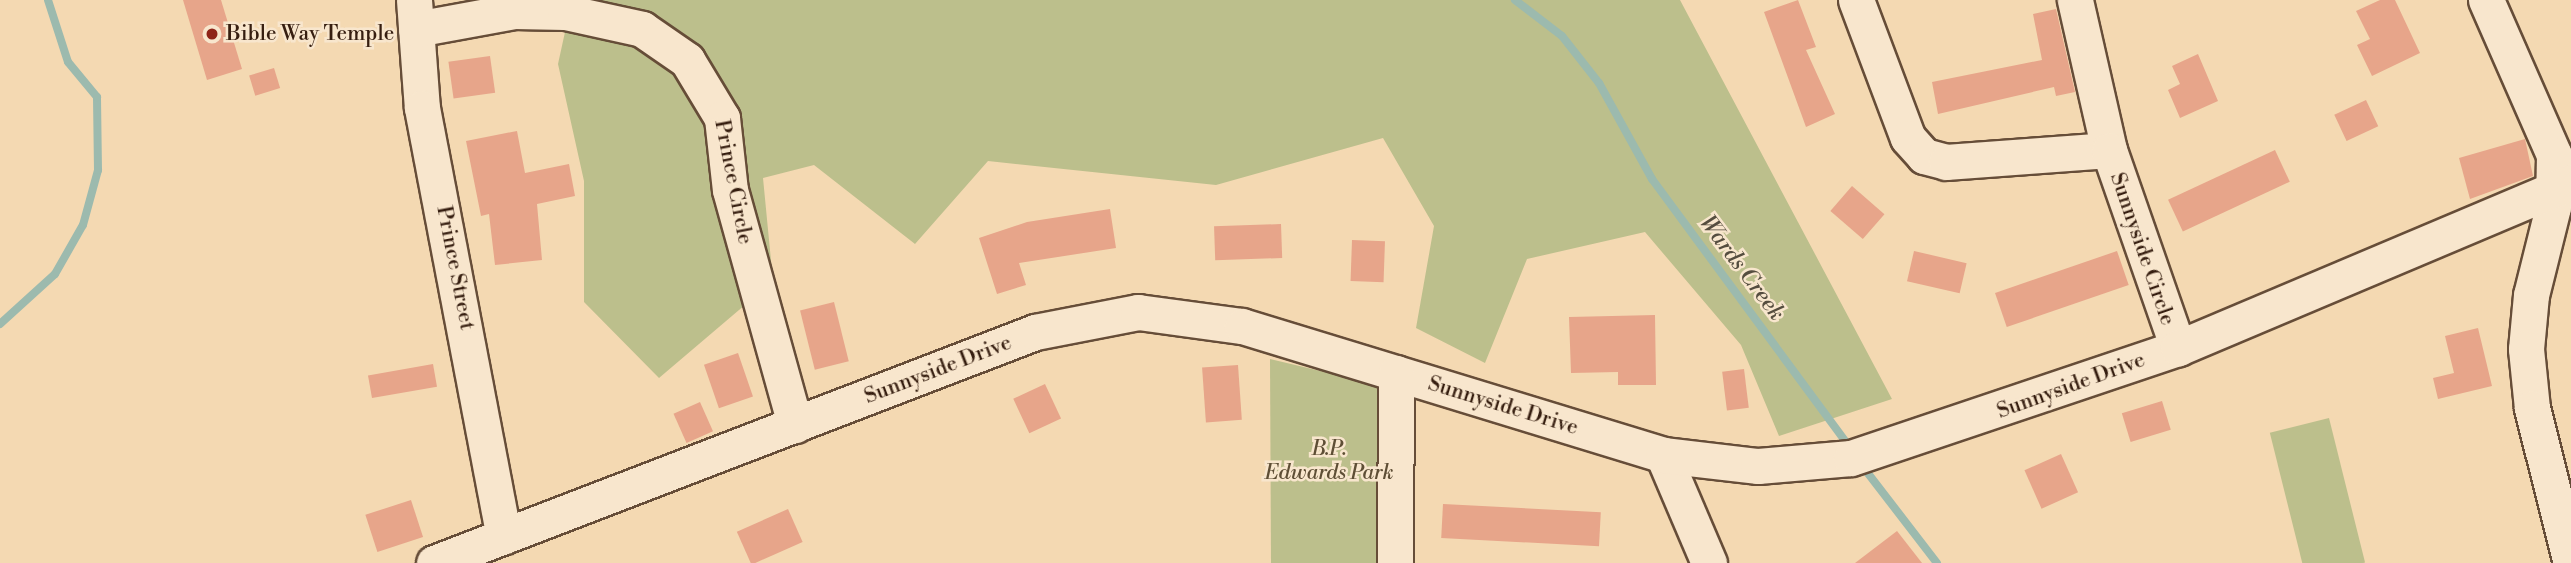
<!DOCTYPE html>
<html>
<head>
<meta charset="utf-8">
<style>
  body { margin:0 }
  #map { position:relative; width:2571px; height:563px; overflow:hidden; background:#f4d9b2; font-family:"Libre Bodoni",serif }
  div>[style] { position:absolute }
  .green>* { inset:0; background:#bcbf8c; transform-origin:0 0 }
  .stream>* { height:8px; margin:-4px; padding:0 4px; transform-origin:4px; border-radius:4px; background:#9cbaae }
  .building>* { inset:0; background:#e7a58a; transform-origin:0 0 }
  .roads { filter:drop-shadow(2px 0 #664d38) drop-shadow(-2px 0 #664d38) drop-shadow(0 2px #664d38) drop-shadow(0 -2px #664d38) }
  .minor>* { height:35px; margin:-17.5px; padding:0 17.5px; transform-origin:17.5px; border-radius:17.5px; background:#f8e6cd }
  .dots>* { width:19px; height:19px; translate:-50% -50%; box-sizing:border-box; border:4px solid #f8e6cd; border-radius:50% }
  span { translate:-50% -50%; white-space:nowrap; text-align:center; line-height:1.15; -webkit-text-stroke:5px #f8e6cd; paint-order:stroke }
  .poi-label { font-size:21px; color:#361e10 }
  .left { translate:0 -50%; text-align:left }
  .street-label { font-size:21px; color:#361e10 }
  .park-label { font-size:21px; color:#5e4e35; font-style:italic }
  .water-label { font-size:23px; color:#554d3f; font-style:italic }
</style>
</head>
<body>
<div id="map">
  <div class="green">
    <i style="clip-path:polygon(572px 0,1680px 0,1892px 399px,1779px 436px,1741px 345px,1645px 232px,1527px 259px,1485px 363px,1416px 328px,1434px 226px,1383px 138px,1216px 185px,988px 161px,915px 244px,814px 165px,763px 178px,773px 281px,659px 378px,584px 302px,584px 181px,558px 64px)"></i>
    <i style="clip-path:polygon(1270px 359px,1375px 384px,1387px 406px,1386px 563px,1271px 563px)"></i>
    <i style="left:2329px;top:418px;width:149px;height:61px;rotate:76deg"></i>
  </div>
  <div class="stream">
    <i style="left:1515px;top:0;width:59px;rotate:37.5deg"></i>
    <i style="left:1562px;top:36px;width:60px;rotate:51.8deg"></i>
    <i style="left:1599px;top:83px;width:110px;rotate:61.1deg"></i>
    <i style="left:1652px;top:179px;width:335px;rotate:53.6deg"></i>
    <i style="left:0;top:324px;width:74px;rotate:-42.3deg"></i>
    <i style="left:55px;top:274px;width:56px;rotate:-60.3deg"></i>
    <i style="left:83px;top:225px;width:57px;rotate:-74.7deg"></i>
    <i style="left:98px;top:170px;width:73px;rotate:-90.8deg"></i>
    <i style="left:97px;top:97px;width:45px;rotate:-129.6deg"></i>
    <i style="left:68px;top:62px;width:65px;rotate:-107.9deg"></i>
    <i style="left:1860px;top:463px;width:126px;rotate:52.4deg"></i>
  </div>
  <div class="building">
    <i style="clip-path:polygon(183px 0,221px 0,242px 69px,207px 80px)"></i>
    <i style="clip-path:polygon(1798px 0,1816px 47px,1806px 50px,1835px 114px,1806px 127px,1764px 12px)"></i>
    <i style="clip-path:polygon(2380px 0,2395px 0,2420px 53px,2372px 76px,2357px 45px,2370px 39px,2356px 11px)"></i>
    <i style="clip-path:polygon(2056px 9px,2075px 92px,2056px 96px,2054px 87px,1938px 114px,1932px 82px,2042px 60px,2033px 14px)"></i>
    <i style="clip-path:polygon(2198px 54px,2218px 101px,2180px 118px,2168px 90px,2180px 84px,2172px 66px)"></i>
    <i style="left:490px;top:56px;width:37px;height:42px;rotate:82deg"></i>
    <i style="left:274px;top:68px;width:21px;height:26px;rotate:73deg"></i>
    <i style="left:2366px;top:100px;width:29px;height:35px;rotate:65deg"></i>
    <i style="clip-path:polygon(517px 131px,525px 173px,569px 164px,575px 196px,537px 204px,542px 260px,495px 265px,489px 214px,481px 216px,466px 141px)"></i>
    <i style="clip-path:polygon(2525px 139px,2533px 176px,2470px 199px,2459px 158px)"></i>
    <i style="left:2275px;top:150px;width:35px;height:118px;rotate:65deg"></i>
    <i style="left:1852px;top:186px;width:43px;height:33px;rotate:41deg"></i>
    <i style="clip-path:polygon(1110px 209px,1116px 248px,1019px 263px,1026px 285px,997px 294px,979px 238px,1027px 222px)"></i>
    <i style="left:1281px;top:224px;width:34px;height:67px;rotate:88deg"></i>
    <i style="left:1352px;top:240px;width:33px;height:41px;rotate:2deg"></i>
    <i style="left:1914px;top:251px;width:54px;height:31px;rotate:13deg"></i>
    <i style="left:2117px;top:251px;width:36px;height:129px;rotate:71deg"></i>
    <i style="left:834px;top:302px;width:61px;height:35px;rotate:76deg"></i>
    <i style="clip-path:polygon(1655px 315px,1656px 385px,1618px 385px,1618px 372px,1571px 373px,1569px 317px)"></i>
    <i style="clip-path:polygon(2478px 328px,2492px 386px,2438px 399px,2433px 378px,2454px 373px,2445px 336px)"></i>
    <i style="left:738px;top:353px;width:46px;height:36px;rotate:71deg"></i>
    <i style="left:433px;top:364px;width:23px;height:66px;rotate:80deg"></i>
    <i style="left:1238px;top:365px;width:55px;height:36px;rotate:86deg"></i>
    <i style="left:1744px;top:369px;width:39px;height:22px;rotate:83deg"></i>
    <i style="left:1045px;top:384px;width:38px;height:35px;rotate:65deg"></i>
    <i style="left:2162px;top:401px;width:30px;height:42px;rotate:73deg"></i>
    <i style="left:700px;top:402px;width:32px;height:29px;rotate:66deg"></i>
    <i style="left:2061px;top:454px;width:42px;height:40px;rotate:66deg"></i>
    <i style="left:411px;top:500px;width:39px;height:48px;rotate:72deg"></i>
    <i style="left:1443px;top:504px;width:158px;height:34px;rotate:3deg"></i>
    <i style="left:788px;top:509px;width:36px;height:56px;rotate:66deg"></i>
    <i style="clip-path:polygon(1897px 531px,1922px 563px,1855px 563px)"></i>
  </div>
  <div class="roads">
    <div class="minor">
      <i style="left:414px;top:0;width:108px;rotate:85.8deg"></i>
      <i style="left:422px;top:108px;width:436px;rotate:79.2deg"></i>
      <i style="left:1856px;top:0;width:147px;rotate:69.4deg"></i>
      <i style="left:1908px;top:138px;width:24px;rotate:48deg"></i>
      <i style="left:1924px;top:156px;width:23px;rotate:15deg"></i>
      <i style="left:1946px;top:162px;width:163px;rotate:-4.2deg"></i>
      <i style="left:2109px;top:150px;width:154px;rotate:-102.8deg"></i>
      <i style="left:2486px;top:0;width:169px;rotate:66.3deg"></i>
      <i style="left:2554px;top:155px;width:52px;rotate:91.1deg"></i>
      <i style="left:2553px;top:207px;width:91px;rotate:104deg"></i>
      <i style="left:2531px;top:295px;width:54px;rotate:95.3deg"></i>
      <i style="left:2526px;top:349px;width:59px;rotate:84.2deg"></i>
      <i style="left:2532px;top:408px;width:160px;rotate:75.9deg"></i>
      <i style="left:416px;top:29px;width:100px;rotate:-10.4deg"></i>
      <i style="left:514px;top:11px;width:51px;rotate:1.1deg"></i>
      <i style="left:565px;top:12px;width:79px;rotate:12.4deg"></i>
      <i style="left:642px;top:29px;width:55px;rotate:34.6deg"></i>
      <i style="left:687px;top:60px;width:68px;rotate:58.9deg"></i>
      <i style="left:722px;top:118px;width:72px;rotate:83.7deg"></i>
      <i style="left:730px;top:190px;width:244px;rotate:74.5deg"></i>
      <i style="left:2109px;top:150px;width:210px;rotate:70.8deg"></i>
      <i style="left:1663px;top:455px;width:117px;rotate:66.9deg"></i>
      <i style="left:434px;top:563px;width:644px;rotate:-21.02deg"></i>
      <i style="left:1035px;top:332px;width:105px;rotate:-11deg"></i>
      <i style="left:1138px;top:312px;width:105px;rotate:7.7deg"></i>
      <i style="left:1242px;top:326px;width:440px;rotate:17deg"></i>
      <i style="left:1663px;top:455px;width:96px;rotate:6.6deg"></i>
      <i style="left:1758px;top:466px;width:93px;rotate:-4.9deg"></i>
      <i style="left:1851px;top:458px;width:345px;rotate:-18.6deg"></i>
      <i style="left:2178px;top:348px;width:427px;rotate:-22.9deg"></i>
      <i style="left:1395px;top:563px;width:190px;rotate:-89.7deg"></i>
    </div>
  </div>
  <div class="dots">
    <i style="left:212px;top:34px;background:#8f2418"></i>
  </div>
  <div class="poi-label">
    <span class="left" style="left:226px;top:34px">Bible Way Temple</span>
  </div>
  <div class="street-label">
    <span style="left:733px;top:182px;rotate:79deg">Prince Circle</span>
    <span style="left:2142px;top:249px;rotate:71deg">Sunnyside Circle</span>
    <span style="left:455px;top:268px;rotate:79deg">Prince Street</span>
    <span style="left:938px;top:370px;rotate:-21deg">Sunnyside Drive</span>
    <span style="left:2071px;top:386px;rotate:-20deg">Sunnyside Drive</span>
    <span style="left:1503px;top:406px;rotate:17deg">Sunnyside Drive</span>
  </div>
  <div class="park-label">
    <span style="left:1329px;top:461px">B.P.<br>Edwards Park</span>
  </div>
  <div class="water-label">
    <span style="left:1742px;top:268px;rotate:53deg">Wards Creek</span>
  </div>
</div>
</body>
</html>
